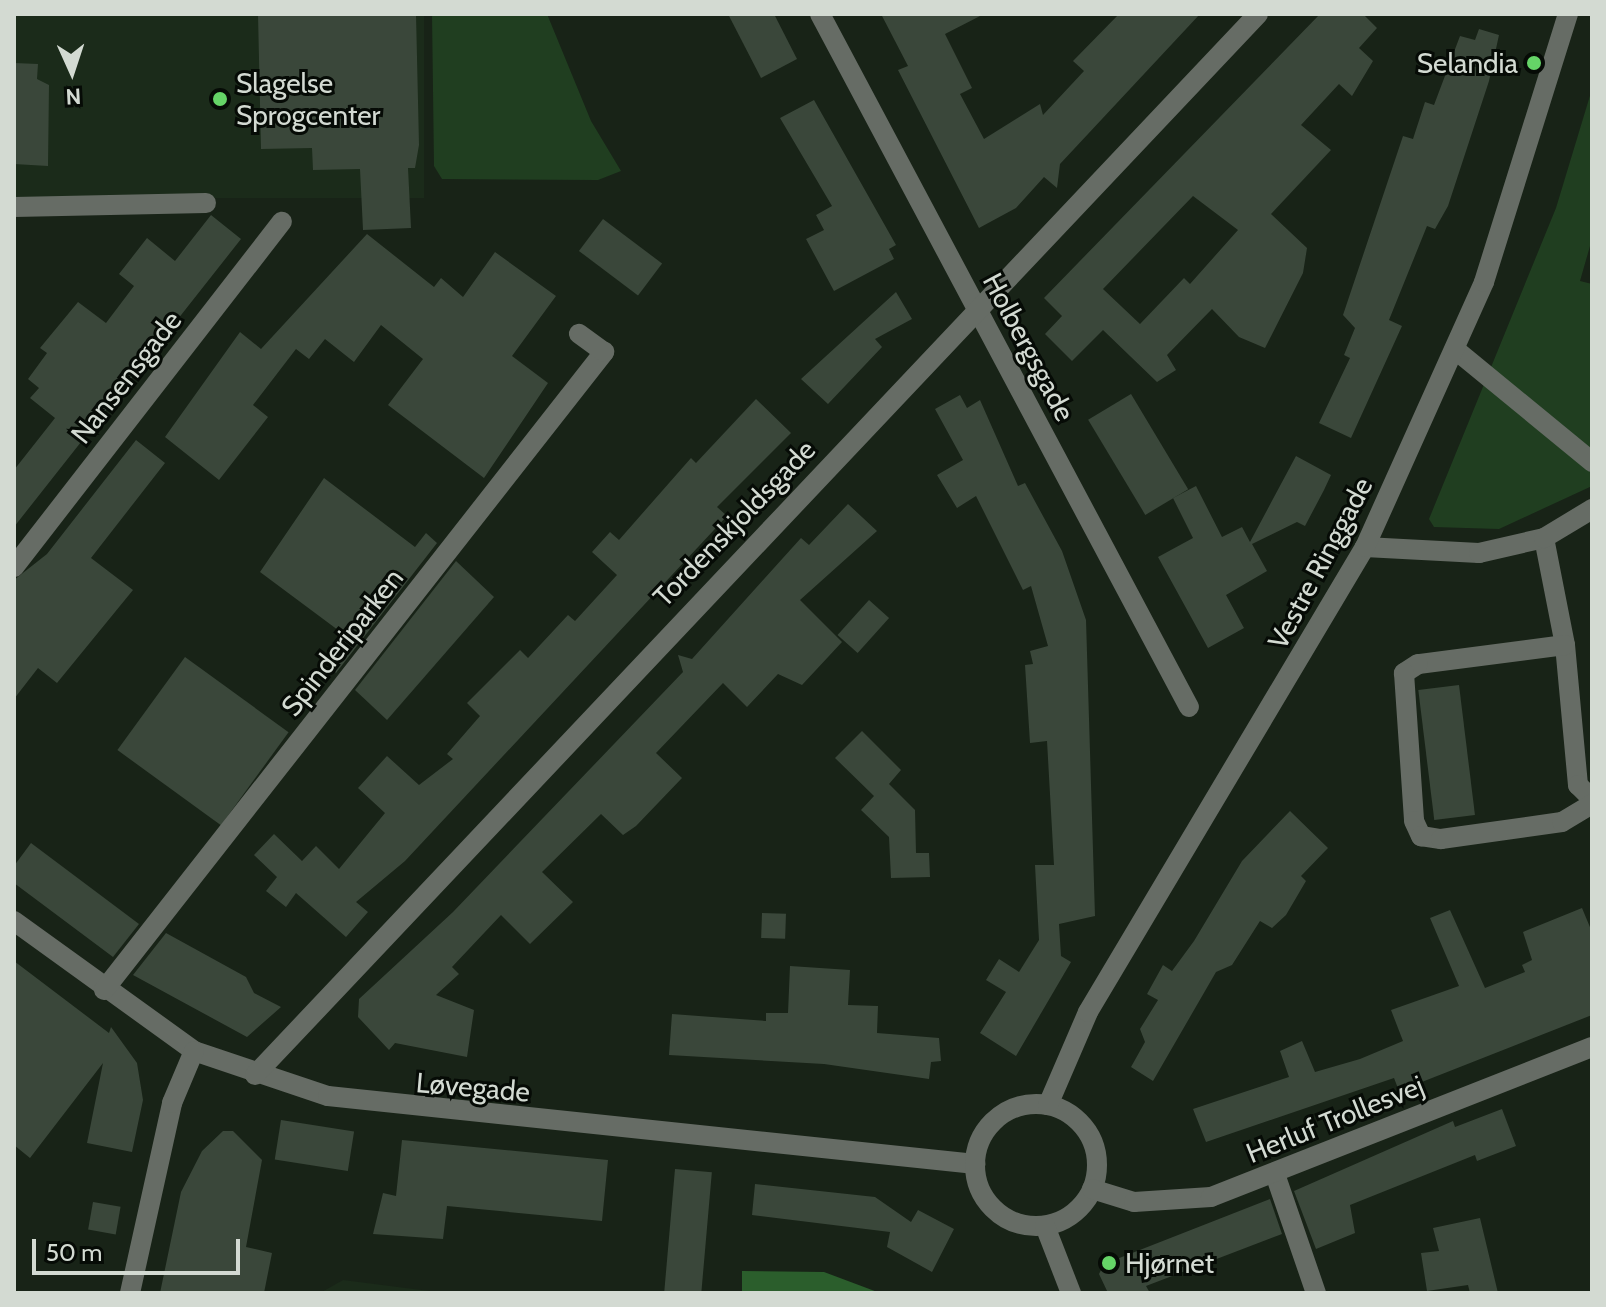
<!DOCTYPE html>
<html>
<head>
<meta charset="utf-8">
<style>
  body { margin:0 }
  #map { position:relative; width:1606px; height:1307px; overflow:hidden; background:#182317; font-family:Cabin,sans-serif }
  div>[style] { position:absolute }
  .built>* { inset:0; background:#1b2b1a; transform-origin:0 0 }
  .green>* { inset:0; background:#203e20 }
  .forest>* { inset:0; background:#2b5e2c }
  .building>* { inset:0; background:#3a473a; transform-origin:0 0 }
  .minor>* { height:20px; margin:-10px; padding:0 10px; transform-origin:10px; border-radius:10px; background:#666c65 }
  .minor>.ring { margin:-10px; padding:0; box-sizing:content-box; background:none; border:20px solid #666c65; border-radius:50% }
  .dots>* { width:22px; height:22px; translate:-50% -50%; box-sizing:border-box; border:4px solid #060b06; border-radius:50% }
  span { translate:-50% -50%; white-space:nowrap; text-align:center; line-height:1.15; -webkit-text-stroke:6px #060b06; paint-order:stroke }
  .poi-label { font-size:28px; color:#d3dad2 }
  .right { translate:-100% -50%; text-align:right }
  .left { translate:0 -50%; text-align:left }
  .street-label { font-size:28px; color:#d3dad2 }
  .frame { position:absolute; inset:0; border:16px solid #d3dad2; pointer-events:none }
  .north { position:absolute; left:32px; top:32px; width:80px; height:80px; -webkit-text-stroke:6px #060b06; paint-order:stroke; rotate:177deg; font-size:22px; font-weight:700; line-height:32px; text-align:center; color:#d3dad2 }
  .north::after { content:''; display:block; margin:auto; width:28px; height:36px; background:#d3dad2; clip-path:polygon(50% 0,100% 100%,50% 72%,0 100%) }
  .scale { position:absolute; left:32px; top:1239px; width:208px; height:36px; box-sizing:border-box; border:4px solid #d3dad2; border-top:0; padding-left:10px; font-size:24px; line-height:28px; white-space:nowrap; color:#d3dad2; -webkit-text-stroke:6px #060b06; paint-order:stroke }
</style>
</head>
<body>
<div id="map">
  <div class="built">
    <i style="left:14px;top:14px;width:410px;height:184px"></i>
    <i style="clip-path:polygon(343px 1280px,445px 1293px,320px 1293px)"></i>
  </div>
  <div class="green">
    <i style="clip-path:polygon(432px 14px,547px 14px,591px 121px,621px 171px,598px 180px,442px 179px,434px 166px)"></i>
    <i style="clip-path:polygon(1592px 89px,1592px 239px,1580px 281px,1592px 284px,1592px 486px,1499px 529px,1434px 527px,1429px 519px,1556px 208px)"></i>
  </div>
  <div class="forest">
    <i style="clip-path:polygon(742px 1271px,824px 1272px,880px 1293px,742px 1293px)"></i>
  </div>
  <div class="building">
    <i style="clip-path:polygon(258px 14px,416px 14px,419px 145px,415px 168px,408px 168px,411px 228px,363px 230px,360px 169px,313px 170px,312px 148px,261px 149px)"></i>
    <i style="clip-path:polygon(728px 14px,774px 14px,797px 59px,761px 78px)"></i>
    <i style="clip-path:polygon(881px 14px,984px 14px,945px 34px,972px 88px,960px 94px,984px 139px,1040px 104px,1043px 115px,1084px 71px,1073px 61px,1119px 14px,1200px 14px,1060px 164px,1057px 188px,1044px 177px,1016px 208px,979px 228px,898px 70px,908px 66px)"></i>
    <i style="clip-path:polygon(evenodd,1320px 14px,1363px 14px,1377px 28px,1359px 48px,1373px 61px,1352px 96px,1339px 84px,1301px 125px,1331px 150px,1271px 214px,1307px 248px,1303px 273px,1265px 348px,1239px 337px,1212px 309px,1167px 355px,1176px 370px,1157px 382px,1103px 330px,1072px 361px,1045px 334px,1062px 316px,1044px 298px,1320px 14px,1193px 196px,1238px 230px,1190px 284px,1184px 278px,1140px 324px,1103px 289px,1193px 196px)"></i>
    <i style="clip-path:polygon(1479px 29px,1499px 35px,1489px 81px,1448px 206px,1435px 229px,1427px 226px,1389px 320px,1402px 326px,1351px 438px,1319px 423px,1350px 358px,1344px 355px,1355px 328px,1343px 315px,1403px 136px,1413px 139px,1425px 102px,1434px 105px,1460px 36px,1475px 40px)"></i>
    <i style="clip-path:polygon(14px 63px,38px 64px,37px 79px,49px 85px,48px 166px,14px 164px)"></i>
    <i style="clip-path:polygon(814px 100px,896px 245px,889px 249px,894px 259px,834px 291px,806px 239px,824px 230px,816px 215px,832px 206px,780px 118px)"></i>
    <i style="clip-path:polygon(211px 215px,241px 239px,14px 527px,14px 470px,55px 418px,30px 398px,39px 388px,28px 379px,47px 353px,40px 348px,78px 302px,106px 323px,134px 286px,119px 274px,147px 238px,175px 261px)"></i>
    <i style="left:603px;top:219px;width:74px;height:40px;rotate:37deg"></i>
    <i style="clip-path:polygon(367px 234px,434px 287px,441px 278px,463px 297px,495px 252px,556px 296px,512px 356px,548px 383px,484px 478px,388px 405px,423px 359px,381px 325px,354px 362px,325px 339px,309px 359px,296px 349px,253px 405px,268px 417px,219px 480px,165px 437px,240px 332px,261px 349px)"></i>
    <i style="clip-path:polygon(896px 292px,912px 319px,875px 339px,882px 347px,828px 404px,801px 379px)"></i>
    <i style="left:1131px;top:394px;width:111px;height:50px;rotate:59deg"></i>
    <i style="clip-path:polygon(960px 395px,967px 408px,980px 400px,1018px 486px,1025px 483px,1062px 551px,1086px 620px,1095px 916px,1059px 924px,1061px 956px,1071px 962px,1016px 1056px,980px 1033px,1006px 992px,986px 980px,999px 959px,1019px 972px,1039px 940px,1035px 865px,1054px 865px,1047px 741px,1030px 743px,1025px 665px,1033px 664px,1030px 651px,1048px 646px,1031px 586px,1023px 590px,976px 496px,957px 508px,937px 475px,963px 460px,935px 409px)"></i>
    <i style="clip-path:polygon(756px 399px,791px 433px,717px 507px,727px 516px,405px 861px,356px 902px,368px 912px,346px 937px,296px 893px,286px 907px,266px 891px,277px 877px,254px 855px,274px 834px,302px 861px,316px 846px,339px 869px,385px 813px,358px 788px,387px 756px,419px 785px,453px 759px,447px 754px,480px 716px,467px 703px,520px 650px,528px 658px,568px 615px,575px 621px,617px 575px,592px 552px,610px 532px,619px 540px,691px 458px,696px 463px)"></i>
    <i style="clip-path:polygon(136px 440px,165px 463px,91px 558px,133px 590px,57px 683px,38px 668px,14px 699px,14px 580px,47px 554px)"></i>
    <i style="clip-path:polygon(1296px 456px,1331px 475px,1324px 490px,1305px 526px,1297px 522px,1252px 544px,1267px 571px,1226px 595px,1244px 628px,1208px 648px,1158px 557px,1193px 538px,1173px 498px,1196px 486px,1222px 537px,1242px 527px,1250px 542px)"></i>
    <i style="clip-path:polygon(324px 478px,415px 547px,426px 533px,437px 543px,336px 673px,325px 662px,346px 636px,260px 572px)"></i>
    <i style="clip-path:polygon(848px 504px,877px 531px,800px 600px,842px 642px,802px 685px,778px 674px,747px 707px,723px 683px,656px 753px,682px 778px,636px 826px,623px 835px,601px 814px,542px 872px,573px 902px,530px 944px,501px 915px,452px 967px,459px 974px,436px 995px,474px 1010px,467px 1057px,395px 1043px,389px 1050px,358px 1017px,359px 999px,453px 912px,683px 672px,678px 655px,692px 659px,801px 538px,809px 545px)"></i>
    <i style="clip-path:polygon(456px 561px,494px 597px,387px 720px,355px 690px)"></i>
    <i style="left:869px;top:600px;width:27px;height:47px;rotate:42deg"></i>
    <i style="left:185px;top:657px;width:128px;height:115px;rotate:36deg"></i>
    <i style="left:1459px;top:685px;width:131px;height:41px;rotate:83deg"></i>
    <i style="clip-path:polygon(862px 731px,901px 770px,889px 784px,915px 810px,916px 853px,929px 853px,930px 877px,891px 878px,889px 837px,861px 810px,874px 796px,835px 758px)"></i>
    <i style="clip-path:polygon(1290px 811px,1328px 848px,1301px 876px,1306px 881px,1286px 915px,1272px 928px,1260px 921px,1232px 965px,1216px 972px,1153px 1081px,1131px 1067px,1145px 1042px,1140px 1029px,1158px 1000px,1147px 994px,1163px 965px,1172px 971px,1194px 941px,1242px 861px)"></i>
    <i style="clip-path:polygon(31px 843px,139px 924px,113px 957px,14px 883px,14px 866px)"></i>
    <i style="clip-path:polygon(1582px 908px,1592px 932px,1592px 1015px,1399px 1091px,1394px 1078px,1206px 1142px,1193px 1109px,1289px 1077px,1280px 1051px,1302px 1041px,1315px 1072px,1360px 1059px,1403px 1041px,1391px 1010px,1459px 986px,1430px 918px,1450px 910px,1485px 988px,1525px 972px,1522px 965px,1532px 960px,1523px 932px)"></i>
    <i style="left:762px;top:913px;width:24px;height:25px;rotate:2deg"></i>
    <i style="clip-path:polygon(166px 933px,246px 977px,254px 993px,281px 1007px,247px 1037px,133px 975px)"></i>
    <i style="clip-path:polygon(14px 961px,109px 1033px,111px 1027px,137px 1063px,143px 1100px,132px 1152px,87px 1143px,103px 1063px,30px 1158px,14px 1145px)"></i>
    <i style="clip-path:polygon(790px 966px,850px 970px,848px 1005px,878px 1006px,877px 1033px,939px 1038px,941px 1061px,931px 1062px,929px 1079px,824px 1064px,669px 1055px,672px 1014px,766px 1021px,766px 1013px,788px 1013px)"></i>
    <i style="clip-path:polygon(1502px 1109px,1516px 1146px,1477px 1161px,1475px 1155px,1350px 1205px,1355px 1233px,1316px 1249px,1294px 1191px,1453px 1121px,1455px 1127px)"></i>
    <i style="left:281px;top:1120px;width:74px;height:40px;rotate:9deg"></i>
    <i style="clip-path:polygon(223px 1131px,233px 1131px,262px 1160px,246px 1247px,272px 1253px,264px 1293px,160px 1293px,181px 1192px,202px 1151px)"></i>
    <i style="clip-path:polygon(402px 1140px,608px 1160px,602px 1221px,447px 1206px,443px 1239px,373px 1234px,383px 1193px,396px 1196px)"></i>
    <i style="left:675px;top:1169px;width:37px;height:124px;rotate:5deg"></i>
    <i style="clip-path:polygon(755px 1184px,875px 1197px,911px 1222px,918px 1210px,954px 1229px,932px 1272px,887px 1247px,890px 1232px,752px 1215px)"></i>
    <i style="clip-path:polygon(1270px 1199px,1282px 1234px,1146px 1286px,1150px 1293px,1108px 1293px,1099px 1274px,1104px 1264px)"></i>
    <i style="left:93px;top:1202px;width:28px;height:28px;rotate:10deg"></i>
    <i style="clip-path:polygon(1480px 1218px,1498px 1293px,1470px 1293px,1468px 1285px,1427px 1291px,1421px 1253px,1439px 1251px,1433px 1228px)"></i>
  </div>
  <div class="minor">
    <i style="left:820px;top:14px;width:785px;rotate:61.97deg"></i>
    <i style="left:14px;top:207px;width:192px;rotate:-1.2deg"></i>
    <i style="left:1457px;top:351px;width:175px;rotate:39.4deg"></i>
    <i style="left:1544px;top:538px;width:109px;rotate:78.9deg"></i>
    <i style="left:1565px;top:645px;width:141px;rotate:84.7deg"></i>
    <i style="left:1578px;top:785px;width:20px;rotate:45deg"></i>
    <i style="left:1365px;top:547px;width:114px;rotate:3deg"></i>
    <i style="left:1479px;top:553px;width:67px;rotate:-13deg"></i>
    <i style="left:1544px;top:538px;width:56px;rotate:-31.1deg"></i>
    <i style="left:14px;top:567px;width:437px;rotate:-52.2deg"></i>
    <i style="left:1565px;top:645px;width:148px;rotate:172.6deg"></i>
    <i style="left:1418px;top:664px;width:17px;rotate:147deg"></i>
    <i style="left:1404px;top:673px;width:148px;rotate:86.1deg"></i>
    <i style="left:1414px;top:821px;width:17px;rotate:65deg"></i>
    <i style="left:1421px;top:836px;width:20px;rotate:9deg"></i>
    <i style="left:1441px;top:839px;width:122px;rotate:-8deg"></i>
    <i style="left:1562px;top:822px;width:35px;rotate:-31deg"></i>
    <i style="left:14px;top:921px;width:222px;rotate:35.8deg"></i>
    <i style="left:194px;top:1051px;width:141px;rotate:18.6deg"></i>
    <i style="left:328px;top:1096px;width:651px;rotate:6deg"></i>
    <i style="left:104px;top:990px;width:811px;rotate:-51.91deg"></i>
    <i style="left:604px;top:352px;width:31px;rotate:-144deg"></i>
    <i style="left:255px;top:1075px;width:1460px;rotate:-46.61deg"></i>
    <i class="ring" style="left:975px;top:1104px;width:102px;height:102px"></i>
    <i style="left:1048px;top:1105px;width:101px;rotate:-66.7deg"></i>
    <i style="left:1088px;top:1012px;width:541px;rotate:-59.22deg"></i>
    <i style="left:1365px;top:547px;width:290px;rotate:-65.8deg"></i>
    <i style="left:1484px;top:282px;width:281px;rotate:-72.6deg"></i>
    <i style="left:1275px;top:1174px;width:126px;rotate:71deg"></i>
    <i style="left:1092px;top:1189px;width:44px;rotate:17.2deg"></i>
    <i style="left:1134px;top:1202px;width:77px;rotate:-3.7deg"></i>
    <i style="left:1211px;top:1197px;width:409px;rotate:-21.5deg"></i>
    <i style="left:1045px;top:1226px;width:72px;rotate:68.8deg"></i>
    <i style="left:130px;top:1293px;width:195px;rotate:-77.5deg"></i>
    <i style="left:172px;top:1103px;width:56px;rotate:-67.1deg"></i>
  </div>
  <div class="dots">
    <i style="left:1534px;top:63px;background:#65d467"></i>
    <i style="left:220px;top:99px;background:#65d467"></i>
    <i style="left:1109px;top:1263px;background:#65d467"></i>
  </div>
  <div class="poi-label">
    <span class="right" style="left:1518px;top:63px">Selandia</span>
    <span class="left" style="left:236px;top:99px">Slagelse<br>Sprogcenter</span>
    <span class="left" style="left:1125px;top:1263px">Hjørnet</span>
  </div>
  <div class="street-label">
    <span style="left:1029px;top:347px;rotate:62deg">Holbergsgade</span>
    <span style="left:126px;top:377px;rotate:-52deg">Nansensgade</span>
    <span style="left:734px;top:523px;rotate:-46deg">Tordenskjoldsgade</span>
    <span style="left:1320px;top:563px;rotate:-62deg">Vestre Ringgade</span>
    <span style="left:342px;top:642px;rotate:-52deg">Spinderiparken</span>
    <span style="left:473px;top:1087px;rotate:5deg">Løvegade</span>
    <span style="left:1335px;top:1119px;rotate:-22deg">Herluf Trollesvej</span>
  </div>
  <div class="frame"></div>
  <div class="north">N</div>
  <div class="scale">50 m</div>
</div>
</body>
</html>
